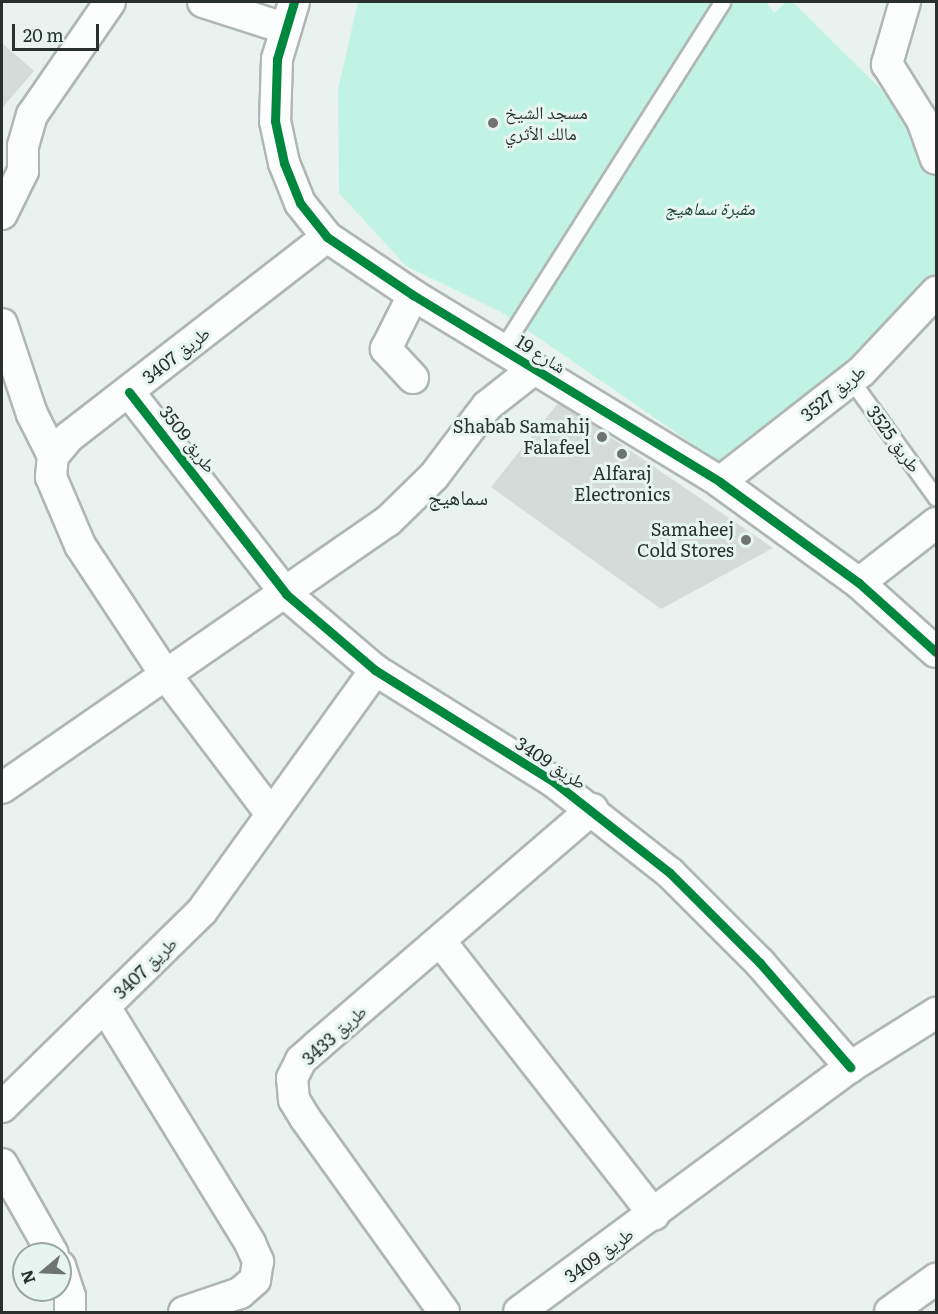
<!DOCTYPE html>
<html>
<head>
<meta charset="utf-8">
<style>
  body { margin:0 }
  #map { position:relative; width:938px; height:1314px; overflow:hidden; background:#eaf2ef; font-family:Literata,"Noto Naskh Arabic",serif }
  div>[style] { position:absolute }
  .green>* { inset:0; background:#c0f3e4 }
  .building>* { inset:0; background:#d4dbd8 }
  .roads { filter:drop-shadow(2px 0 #b0b6b4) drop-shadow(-2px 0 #b0b6b4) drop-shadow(0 2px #b0b6b4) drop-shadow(0 -2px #b0b6b4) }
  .lane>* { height:15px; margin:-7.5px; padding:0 7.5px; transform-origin:7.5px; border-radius:7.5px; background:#fcfdfd }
  .street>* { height:30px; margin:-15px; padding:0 15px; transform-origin:15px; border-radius:15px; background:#fcfdfd }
  .cycleway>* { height:9px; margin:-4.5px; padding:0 4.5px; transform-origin:4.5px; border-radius:4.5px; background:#00873e }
  .dots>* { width:16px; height:16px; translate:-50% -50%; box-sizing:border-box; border:3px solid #e6f5f0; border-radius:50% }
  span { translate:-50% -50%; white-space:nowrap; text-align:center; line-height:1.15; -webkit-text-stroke:6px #e6f5f0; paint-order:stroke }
  .poi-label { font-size:18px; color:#2a302e }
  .left { translate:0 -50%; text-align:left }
  .right { translate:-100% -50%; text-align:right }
  .park-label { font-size:18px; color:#1e453b; font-style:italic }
  .street-label { font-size:18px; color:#2a302e }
  .quarter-label { font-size:21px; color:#2a302e }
  .frame { position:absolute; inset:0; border:3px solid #2a302e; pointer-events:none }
  .north { position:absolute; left:12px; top:1242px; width:60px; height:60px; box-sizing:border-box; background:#e6f5f0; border:2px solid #9ba6a2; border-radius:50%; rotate:251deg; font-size:16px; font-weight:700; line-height:24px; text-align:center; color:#2a302e }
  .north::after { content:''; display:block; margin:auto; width:21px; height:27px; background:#6d7472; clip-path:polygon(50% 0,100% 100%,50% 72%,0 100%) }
  .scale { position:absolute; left:12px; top:24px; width:87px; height:27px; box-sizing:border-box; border:3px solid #2a302e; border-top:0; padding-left:8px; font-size:18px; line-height:21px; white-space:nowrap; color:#2a302e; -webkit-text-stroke:4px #e6f5f0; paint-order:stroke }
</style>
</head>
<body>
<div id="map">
  <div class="green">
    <i style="clip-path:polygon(358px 2px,766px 2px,774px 13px,786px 2px,793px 2px,900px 108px,936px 171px,936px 272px,900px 319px,729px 469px,501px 312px,406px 266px,339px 193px,338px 89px)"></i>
  </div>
  <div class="building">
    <i style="clip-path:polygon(2px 43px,34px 71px,2px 108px)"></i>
    <i style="clip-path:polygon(558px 403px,584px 419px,773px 548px,661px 609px,491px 487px)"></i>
  </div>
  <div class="roads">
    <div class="lane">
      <i style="left:502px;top:349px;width:411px;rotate:-57.6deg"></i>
      <i style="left:851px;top:380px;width:145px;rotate:54.2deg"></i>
    </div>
    <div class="street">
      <i style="left:203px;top:2px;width:85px;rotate:17.8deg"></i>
      <i style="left:294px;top:2px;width:59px;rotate:106.6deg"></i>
      <i style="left:277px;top:59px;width:62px;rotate:91.8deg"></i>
      <i style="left:275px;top:121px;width:43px;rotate:77.9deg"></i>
      <i style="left:284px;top:163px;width:43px;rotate:68.2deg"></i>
      <i style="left:300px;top:203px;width:43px;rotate:51.5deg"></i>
      <i style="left:327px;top:237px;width:104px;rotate:34deg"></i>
      <i style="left:413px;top:295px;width:359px;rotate:31.3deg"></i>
      <i style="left:720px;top:482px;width:172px;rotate:36deg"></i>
      <i style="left:859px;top:583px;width:103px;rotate:41.9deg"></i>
      <i style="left:905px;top:2px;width:65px;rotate:106.2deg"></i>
      <i style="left:887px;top:64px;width:66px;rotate:58deg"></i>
      <i style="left:922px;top:120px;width:41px;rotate:70.3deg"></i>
      <i style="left:2px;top:214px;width:48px;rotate:-64deg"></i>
      <i style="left:23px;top:171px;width:25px;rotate:-90deg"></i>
      <i style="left:23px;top:146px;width:32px;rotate:-74deg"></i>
      <i style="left:32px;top:115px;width:137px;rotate:-55.4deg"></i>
      <i style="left:2px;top:324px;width:95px;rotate:71.6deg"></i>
      <i style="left:32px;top:414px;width:47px;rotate:63.4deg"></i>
      <i style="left:413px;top:378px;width:40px;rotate:-133deg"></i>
      <i style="left:386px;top:349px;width:60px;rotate:-63.4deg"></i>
      <i style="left:129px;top:392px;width:256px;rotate:52.1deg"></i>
      <i style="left:286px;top:594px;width:117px;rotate:40.5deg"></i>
      <i style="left:375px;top:670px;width:211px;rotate:32deg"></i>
      <i style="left:554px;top:782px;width:147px;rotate:38.1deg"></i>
      <i style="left:670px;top:873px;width:127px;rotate:45deg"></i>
      <i style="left:760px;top:963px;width:138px;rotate:49.1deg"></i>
      <i style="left:720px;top:482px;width:179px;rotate:-38deg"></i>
      <i style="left:861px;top:372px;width:110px;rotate:-46.8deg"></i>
      <i style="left:859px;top:583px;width:98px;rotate:-37.9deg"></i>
      <i style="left:2px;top:788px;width:469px;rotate:-34.7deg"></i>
      <i style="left:388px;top:521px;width:64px;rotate:-44.4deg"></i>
      <i style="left:434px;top:476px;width:88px;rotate:-52.9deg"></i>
      <i style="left:487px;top:406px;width:60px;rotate:-38.2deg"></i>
      <i style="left:271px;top:814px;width:176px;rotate:-127.1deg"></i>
      <i style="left:165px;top:674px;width:154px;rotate:-123.4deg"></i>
      <i style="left:80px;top:545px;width:74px;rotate:-113.1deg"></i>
      <i style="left:51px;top:477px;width:21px;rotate:-85deg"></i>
      <i style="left:53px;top:456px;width:25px;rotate:-50deg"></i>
      <i style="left:69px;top:437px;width:326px;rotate:-37.8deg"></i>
      <i style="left:441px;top:942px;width:346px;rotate:52deg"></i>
      <i style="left:105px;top:1007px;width:277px;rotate:58.4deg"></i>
      <i style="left:250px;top:1243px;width:20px;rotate:66deg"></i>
      <i style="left:258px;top:1261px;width:19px;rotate:99deg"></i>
      <i style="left:255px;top:1280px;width:20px;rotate:139deg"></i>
      <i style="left:240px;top:1293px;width:59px;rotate:161.3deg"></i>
      <i style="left:2px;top:1107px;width:280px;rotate:-44.4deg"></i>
      <i style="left:202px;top:911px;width:297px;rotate:-54.3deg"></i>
      <i style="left:2px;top:1164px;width:103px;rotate:60.5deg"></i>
      <i style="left:60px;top:1266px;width:32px;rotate:72deg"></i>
      <i style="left:70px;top:1296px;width:16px;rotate:90deg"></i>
      <i style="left:444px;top:1312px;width:239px;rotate:-125.6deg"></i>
      <i style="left:305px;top:1118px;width:21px;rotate:-121deg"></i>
      <i style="left:294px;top:1100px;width:22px;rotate:-95deg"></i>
      <i style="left:292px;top:1078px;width:20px;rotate:-63deg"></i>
      <i style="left:301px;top:1060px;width:23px;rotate:-41deg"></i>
      <i style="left:318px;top:1045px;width:362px;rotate:-40.7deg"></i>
      <i style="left:519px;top:1312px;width:412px;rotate:-36.5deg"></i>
      <i style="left:850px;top:1067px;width:102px;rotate:-32.1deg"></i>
      <i style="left:890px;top:1312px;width:57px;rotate:-35.7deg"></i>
    </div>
  </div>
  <div class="cycleway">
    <i style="left:294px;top:2px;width:59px;rotate:106.6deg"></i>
    <i style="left:277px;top:59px;width:62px;rotate:91.8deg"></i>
    <i style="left:275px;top:121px;width:43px;rotate:77.9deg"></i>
    <i style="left:284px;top:163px;width:43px;rotate:68.2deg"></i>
    <i style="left:300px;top:203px;width:43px;rotate:51.5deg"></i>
    <i style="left:327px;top:237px;width:104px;rotate:34deg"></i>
    <i style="left:413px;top:295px;width:359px;rotate:31.3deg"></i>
    <i style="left:720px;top:482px;width:172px;rotate:36deg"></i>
    <i style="left:859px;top:583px;width:103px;rotate:41.9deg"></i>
    <i style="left:129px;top:392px;width:256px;rotate:52.1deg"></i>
    <i style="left:286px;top:594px;width:117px;rotate:40.5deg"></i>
    <i style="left:375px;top:670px;width:211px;rotate:32deg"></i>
    <i style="left:554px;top:782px;width:147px;rotate:38.1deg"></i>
    <i style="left:670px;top:873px;width:127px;rotate:45deg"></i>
    <i style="left:760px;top:963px;width:138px;rotate:49.1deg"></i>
  </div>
  <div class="dots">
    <i style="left:493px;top:123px;background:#6d7472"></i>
    <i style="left:602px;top:437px;background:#6d7472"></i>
    <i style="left:622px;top:454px;background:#6d7472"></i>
    <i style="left:746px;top:540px;background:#6d7472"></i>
  </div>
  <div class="poi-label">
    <span class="left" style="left:505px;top:123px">مسجد الشيخ<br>مالك الأثري</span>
    <span class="right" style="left:590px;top:437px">Shabab Samahij<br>Falafeel</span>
    <span style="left:622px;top:484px">Alfaraj<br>Electronics</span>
    <span class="right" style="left:734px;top:540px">Samaheej<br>Cold Stores</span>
  </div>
  <div class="park-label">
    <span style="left:710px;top:208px">مقبرة سماهيج</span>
  </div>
  <div class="street-label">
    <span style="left:541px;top:354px;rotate:32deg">شارع 19</span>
    <span style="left:176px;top:355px;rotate:-38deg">طريق 3407</span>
    <span style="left:833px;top:393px;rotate:-39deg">طريق 3527</span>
    <span style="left:188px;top:439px;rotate:52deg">طريق 3509</span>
    <span style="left:894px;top:439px;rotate:54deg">طريق 3525</span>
    <span style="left:551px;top:763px;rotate:33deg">طريق 3409</span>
    <span style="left:145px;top:968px;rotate:-44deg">طريق 3407</span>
    <span style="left:334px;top:1035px;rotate:-42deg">طريق 3433</span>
    <span style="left:599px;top:1255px;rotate:-36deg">طريق 3409</span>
  </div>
  <div class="quarter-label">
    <span style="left:458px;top:496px">سماهيج</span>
  </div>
  <div class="frame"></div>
  <div class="north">N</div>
  <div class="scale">20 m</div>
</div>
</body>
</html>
